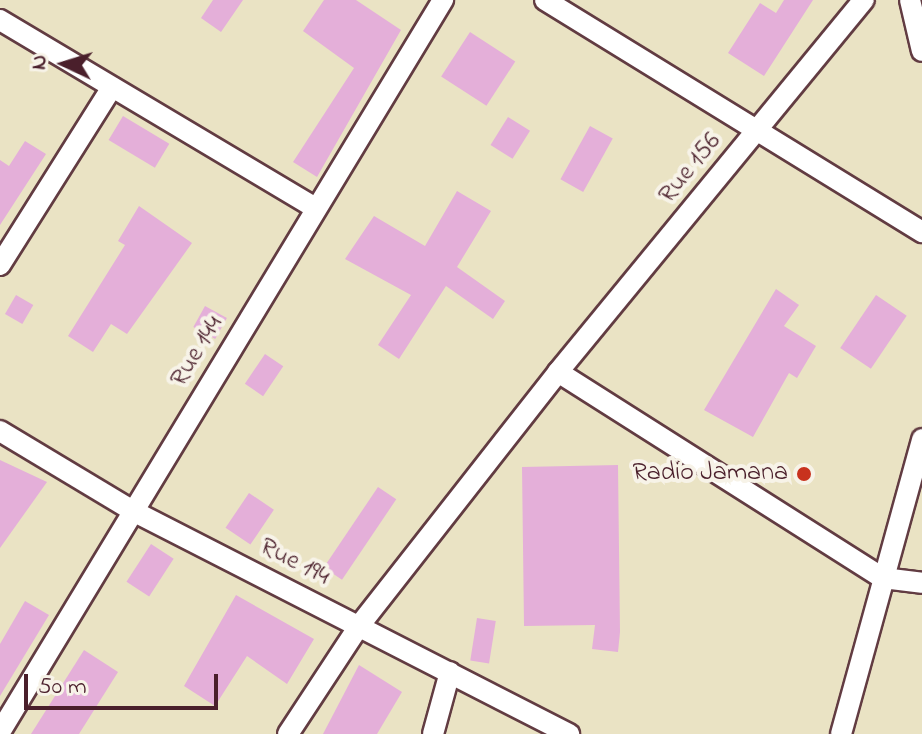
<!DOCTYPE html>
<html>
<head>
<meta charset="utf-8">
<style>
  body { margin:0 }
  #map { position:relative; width:922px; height:734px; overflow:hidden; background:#eae3c4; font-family:"Indie Flower",sans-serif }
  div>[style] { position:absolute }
  .building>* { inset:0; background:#e4afd9; transform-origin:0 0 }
  .roads { filter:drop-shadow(2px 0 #623c42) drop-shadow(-2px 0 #623c42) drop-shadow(0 2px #623c42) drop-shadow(0 -2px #623c42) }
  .street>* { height:20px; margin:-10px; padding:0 10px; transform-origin:10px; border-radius:10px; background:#fff }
  .dots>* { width:22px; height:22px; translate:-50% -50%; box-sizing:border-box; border:4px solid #f7f3e8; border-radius:50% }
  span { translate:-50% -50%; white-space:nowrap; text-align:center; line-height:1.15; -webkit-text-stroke:8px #f7f3e8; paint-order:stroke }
  .street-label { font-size:26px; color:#4a1f2b }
  .poi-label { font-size:26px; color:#4a1f2b }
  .right { translate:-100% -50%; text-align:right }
  .north { position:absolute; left:24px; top:24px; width:80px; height:80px; -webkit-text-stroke:6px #f7f3e8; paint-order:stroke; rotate:274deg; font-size:22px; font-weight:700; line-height:32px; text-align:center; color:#4a1f2b }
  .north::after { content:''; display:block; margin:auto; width:28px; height:36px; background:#4a1f2b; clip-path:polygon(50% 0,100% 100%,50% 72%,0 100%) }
  .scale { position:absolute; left:24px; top:674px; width:194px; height:36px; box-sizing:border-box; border:4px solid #4a1f2b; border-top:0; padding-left:10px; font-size:24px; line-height:28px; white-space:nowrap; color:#4a1f2b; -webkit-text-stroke:6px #f7f3e8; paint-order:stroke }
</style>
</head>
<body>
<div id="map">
  <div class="building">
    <i style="clip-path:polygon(213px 0,243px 0,221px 32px,201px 18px)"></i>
    <i style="clip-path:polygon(324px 0,356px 0,401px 30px,317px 177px,293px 162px,354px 68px,303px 31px)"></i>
    <i style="clip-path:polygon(784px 0,813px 0,764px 76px,728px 53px,760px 3px,776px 13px)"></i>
    <i style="left:470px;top:32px;width:54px;height:53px;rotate:33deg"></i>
    <i style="left:123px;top:116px;width:54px;height:28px;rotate:31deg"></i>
    <i style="left:508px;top:117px;width:26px;height:33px;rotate:32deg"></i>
    <i style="left:590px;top:126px;width:26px;height:61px;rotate:29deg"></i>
    <i style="clip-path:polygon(25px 141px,46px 154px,0 225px,0 160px,9px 166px)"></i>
    <i style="clip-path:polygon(457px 191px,491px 211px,457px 267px,505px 301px,493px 319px,446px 286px,399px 359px,378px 345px,411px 295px,345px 259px,374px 216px,425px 246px)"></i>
    <i style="clip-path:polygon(139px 206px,192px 243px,127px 334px,111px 324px,93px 352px,68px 336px,125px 245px,118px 241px)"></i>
    <i style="clip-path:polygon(776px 289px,799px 305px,784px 326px,816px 346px,797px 378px,789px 373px,753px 437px,704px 410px)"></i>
    <i style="left:16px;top:295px;width:20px;height:22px;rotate:30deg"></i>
    <i style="left:876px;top:295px;width:37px;height:64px;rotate:34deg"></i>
    <i style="left:205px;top:306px;width:25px;height:24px;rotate:29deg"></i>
    <i style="left:265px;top:354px;width:22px;height:36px;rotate:34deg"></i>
    <i style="clip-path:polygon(0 460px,47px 482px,0 548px)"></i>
    <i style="clip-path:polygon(618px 465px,620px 632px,618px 652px,592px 649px,595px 625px,524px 626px,522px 467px)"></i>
    <i style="left:378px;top:487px;width:22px;height:97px;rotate:34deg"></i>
    <i style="left:249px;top:493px;width:30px;height:42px;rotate:34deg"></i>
    <i style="left:151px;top:544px;width:27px;height:45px;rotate:33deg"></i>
    <i style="clip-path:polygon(236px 595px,314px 639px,287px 684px,247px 656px,215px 706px,184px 686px)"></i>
    <i style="clip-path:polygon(25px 601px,49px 615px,0 696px,0 644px)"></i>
    <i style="left:477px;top:618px;width:19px;height:43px;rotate:9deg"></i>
    <i style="clip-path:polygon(84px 650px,118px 672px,79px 734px,31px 734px)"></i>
    <i style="clip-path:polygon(359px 665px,402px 692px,377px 734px,323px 734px)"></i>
  </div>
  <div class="roads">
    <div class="street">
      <i style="left:545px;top:0;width:443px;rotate:31.6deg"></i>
      <i style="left:910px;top:0;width:52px;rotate:76.8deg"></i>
      <i style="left:0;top:20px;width:367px;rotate:30.8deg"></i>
      <i style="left:0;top:265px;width:210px;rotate:-57.8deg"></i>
      <i style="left:558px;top:372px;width:385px;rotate:32.4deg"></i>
      <i style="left:883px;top:578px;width:39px;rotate:7deg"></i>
      <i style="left:0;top:431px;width:155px;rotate:31deg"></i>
      <i style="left:133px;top:511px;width:490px;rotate:27.1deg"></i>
      <i style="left:0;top:732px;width:856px;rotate:-58.82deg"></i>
      <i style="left:288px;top:734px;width:129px;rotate:-56.7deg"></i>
      <i style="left:359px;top:626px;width:323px;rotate:-51.9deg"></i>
      <i style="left:558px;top:372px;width:482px;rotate:-50.6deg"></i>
      <i style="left:433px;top:734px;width:64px;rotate:-74.7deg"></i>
      <i style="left:841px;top:734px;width:306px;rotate:-74.6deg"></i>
    </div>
  </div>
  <div class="dots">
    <i style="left:804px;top:474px;background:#c8321e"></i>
  </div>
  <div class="street-label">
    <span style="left:691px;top:169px;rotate:-51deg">Rue 156</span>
    <span style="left:198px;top:352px;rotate:-59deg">Rue 144</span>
    <span style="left:294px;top:563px;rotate:27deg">Rue 194</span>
  </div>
  <div class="poi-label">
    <span class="right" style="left:788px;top:474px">Radio Jamana</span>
  </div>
  <div class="north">N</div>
  <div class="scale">50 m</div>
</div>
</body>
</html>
